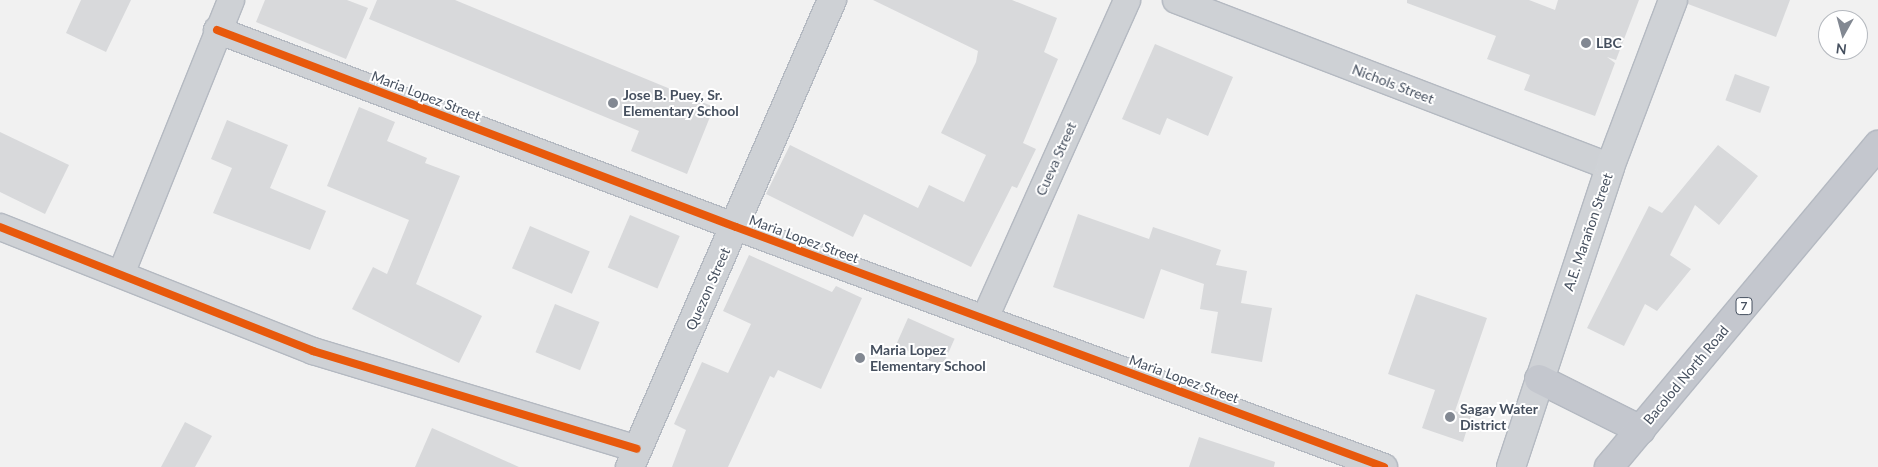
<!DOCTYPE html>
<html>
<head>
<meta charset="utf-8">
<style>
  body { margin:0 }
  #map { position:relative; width:1878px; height:467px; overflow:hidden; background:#f1f1f1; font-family:Lato,sans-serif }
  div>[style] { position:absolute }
  .building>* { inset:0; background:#d8d9db; transform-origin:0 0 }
  .roads { filter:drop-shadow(1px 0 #b4b9c1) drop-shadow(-1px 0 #b4b9c1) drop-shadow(0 1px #b4b9c1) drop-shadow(0 -1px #b4b9c1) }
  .minor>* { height:26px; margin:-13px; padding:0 13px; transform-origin:13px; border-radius:13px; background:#ced1d5 }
  .tertiary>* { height:28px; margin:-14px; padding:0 14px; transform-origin:14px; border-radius:14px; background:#ced1d5 }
  .secondary>* { height:28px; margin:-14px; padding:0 14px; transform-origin:14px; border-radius:14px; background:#cfd2d6 }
  .trunk>* { height:28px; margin:-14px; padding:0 14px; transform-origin:14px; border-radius:14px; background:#c4c7ce }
  .cycleway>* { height:8px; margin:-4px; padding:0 4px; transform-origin:4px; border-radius:4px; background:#e8590c }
  .dots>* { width:14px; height:14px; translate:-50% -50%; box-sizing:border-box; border:2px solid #fff; border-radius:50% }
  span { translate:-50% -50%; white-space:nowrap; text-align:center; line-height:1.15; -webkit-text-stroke:4px #fff; paint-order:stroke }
  .shield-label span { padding:1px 4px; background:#fff; border:1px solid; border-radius:4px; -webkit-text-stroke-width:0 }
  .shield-label { font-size:12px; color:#46505f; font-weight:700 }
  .poi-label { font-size:14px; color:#46505f; font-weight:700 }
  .left { translate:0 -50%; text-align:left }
  .street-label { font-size:14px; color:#46505f }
  .north { position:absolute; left:1818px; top:10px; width:50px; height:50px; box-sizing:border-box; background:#fff; border:1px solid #b5b9bf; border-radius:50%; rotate:187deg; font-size:14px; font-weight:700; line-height:20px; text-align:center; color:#46505f }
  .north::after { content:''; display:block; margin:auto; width:18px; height:22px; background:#828892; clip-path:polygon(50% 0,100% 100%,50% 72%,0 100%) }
</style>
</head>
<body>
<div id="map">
  <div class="building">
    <i style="clip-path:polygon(81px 0,131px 0,106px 52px,66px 33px)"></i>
    <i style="clip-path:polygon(265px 0,347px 0,368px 8px,346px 59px,256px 22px)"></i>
    <i style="clip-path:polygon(377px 0,455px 0,714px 107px,687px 174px,631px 151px,639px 131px,369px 19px)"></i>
    <i style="clip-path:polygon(873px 0,1012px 0,1057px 18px,1044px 52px,1058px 59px,1023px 143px,1036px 149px,1017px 188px,1012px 186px,971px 267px,864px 214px,853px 237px,766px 194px,790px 145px,918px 208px,929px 185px,964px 202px,986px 155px,941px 133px,976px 62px,978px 51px)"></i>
    <i style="clip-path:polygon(1407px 0,1529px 0,1555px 10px,1558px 0,1639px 0,1616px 60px,1607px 57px,1615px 63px,1595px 116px,1524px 90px,1530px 75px,1487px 59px,1496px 36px,1407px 3px)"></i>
    <i style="clip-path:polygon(1688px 0,1790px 0,1776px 37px,1688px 4px)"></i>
    <i style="clip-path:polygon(1155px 44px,1233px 77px,1208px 136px,1167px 118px,1160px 135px,1122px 119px)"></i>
    <i style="left:1735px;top:74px;width:37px;height:28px;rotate:20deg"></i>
    <i style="clip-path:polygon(359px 107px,395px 122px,387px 141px,427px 158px,425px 163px,460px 176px,416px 284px,482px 316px,459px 363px,352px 309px,373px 267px,387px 274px,409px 220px,327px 186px)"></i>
    <i style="clip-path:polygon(227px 120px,288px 145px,270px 188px,326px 211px,310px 250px,213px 213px,232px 168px,211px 159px)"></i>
    <i style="clip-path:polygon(0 132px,69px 165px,45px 214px,0 192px)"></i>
    <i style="clip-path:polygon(1718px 145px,1758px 176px,1719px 225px,1695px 205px,1670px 255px,1691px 269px,1657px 311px,1645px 304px,1624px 346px,1587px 328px,1649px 206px,1662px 213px)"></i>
    <i style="clip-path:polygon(1078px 214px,1149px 239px,1153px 227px,1221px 250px,1216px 265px,1247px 271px,1241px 303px,1272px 308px,1262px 362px,1211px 353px,1218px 312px,1200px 309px,1204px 284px,1161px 269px,1144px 319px,1053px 287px)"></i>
    <i style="left:630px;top:215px;width:54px;height:57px;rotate:23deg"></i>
    <i style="left:530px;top:226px;width:65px;height:46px;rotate:23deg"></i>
    <i style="clip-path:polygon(749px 255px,832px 292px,836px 286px,862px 298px,821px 389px,778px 370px,774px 378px,770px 376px,728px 467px,672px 467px,686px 430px,674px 424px,702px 362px,728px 373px,751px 324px,723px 311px)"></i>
    <i style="clip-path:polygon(1416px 294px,1487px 318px,1455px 411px,1471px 416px,1463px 442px,1422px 428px,1435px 390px,1388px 374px)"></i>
    <i style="left:555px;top:304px;width:48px;height:52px;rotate:22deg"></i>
    <i style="left:908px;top:318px;width:51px;height:30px;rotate:24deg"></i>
    <i style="clip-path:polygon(185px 422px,212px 436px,195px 467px,161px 467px)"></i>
    <i style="clip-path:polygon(432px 428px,519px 467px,415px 467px)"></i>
    <i style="clip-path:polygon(1199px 437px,1275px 462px,1274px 467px,1189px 467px)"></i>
  </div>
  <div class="roads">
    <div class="minor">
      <i style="left:1176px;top:0;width:465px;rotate:21deg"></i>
      <i style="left:217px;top:30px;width:555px;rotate:20.79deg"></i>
      <i style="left:736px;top:227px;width:691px;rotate:20.32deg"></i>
      <i style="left:0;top:227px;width:337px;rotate:21.6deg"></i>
      <i style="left:313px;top:351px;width:338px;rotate:16.8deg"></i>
      <i style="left:121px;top:274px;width:295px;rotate:-68.1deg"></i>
      <i style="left:985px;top:318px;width:348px;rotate:-65.9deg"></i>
    </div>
    <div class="tertiary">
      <i style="left:630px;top:467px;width:509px;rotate:-66.61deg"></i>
    </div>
    <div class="secondary">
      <i style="left:1511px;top:467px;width:316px;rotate:-71.7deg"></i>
      <i style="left:1610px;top:167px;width:178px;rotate:-69.3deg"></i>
    </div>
    <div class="trunk">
      <i style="left:1539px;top:379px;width:114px;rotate:26.6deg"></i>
      <i style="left:1609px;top:467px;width:420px;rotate:-50.1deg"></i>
    </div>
  </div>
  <div class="cycleway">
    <i style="left:217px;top:30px;width:555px;rotate:20.79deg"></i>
    <i style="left:736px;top:227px;width:691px;rotate:20.32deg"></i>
    <i style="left:0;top:227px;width:337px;rotate:21.6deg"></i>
    <i style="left:313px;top:351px;width:338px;rotate:16.8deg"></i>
  </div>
  <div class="dots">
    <i style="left:1586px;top:43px;background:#828892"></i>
    <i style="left:613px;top:103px;background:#828892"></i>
    <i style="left:860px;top:358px;background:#828892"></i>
    <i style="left:1450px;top:417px;background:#828892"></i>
  </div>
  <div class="shield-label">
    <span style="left:1744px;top:306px">7</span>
  </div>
  <div class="poi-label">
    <span class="left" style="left:1596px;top:43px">LBC</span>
    <span class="left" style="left:623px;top:103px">Jose B. Puey, Sr.<br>Elementary School</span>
    <span class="left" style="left:870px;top:358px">Maria Lopez<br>Elementary School</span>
    <span class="left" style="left:1460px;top:417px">Sagay Water<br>District</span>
  </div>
  <div class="street-label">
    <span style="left:1393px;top:84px;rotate:21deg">Nichols Street</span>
    <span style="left:426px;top:96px;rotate:21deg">Maria Lopez Street</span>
    <span style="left:1056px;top:159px;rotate:-66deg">Cueva Street</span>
    <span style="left:1588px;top:232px;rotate:-71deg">A.E. Marañon Street</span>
    <span style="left:804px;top:239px;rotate:20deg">Maria Lopez Street</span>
    <span style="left:708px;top:289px;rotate:-66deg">Quezon Street</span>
    <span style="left:1686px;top:375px;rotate:-50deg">Bacolod North Road</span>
    <span style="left:1184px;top:379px;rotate:20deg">Maria Lopez Street</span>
  </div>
  <div class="north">N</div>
</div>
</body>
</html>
